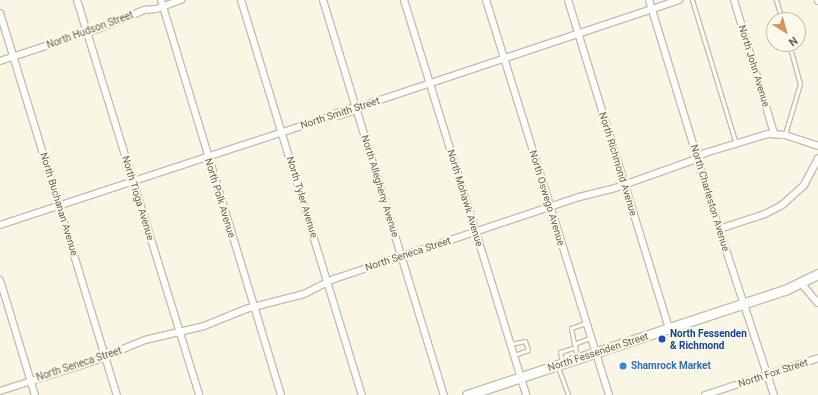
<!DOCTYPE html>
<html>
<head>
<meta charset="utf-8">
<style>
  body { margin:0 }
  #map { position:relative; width:818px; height:395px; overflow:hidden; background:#f9f6e6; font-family:Roboto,sans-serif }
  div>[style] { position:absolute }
  .roads { filter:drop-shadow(1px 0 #c6beab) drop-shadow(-1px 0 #c6beab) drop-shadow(0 1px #c6beab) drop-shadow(0 -1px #c6beab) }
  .lane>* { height:3px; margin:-1.5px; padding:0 1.5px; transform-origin:1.5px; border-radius:1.5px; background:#fff }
  .street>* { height:6px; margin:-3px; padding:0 3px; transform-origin:3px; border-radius:3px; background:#fff }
  .secondary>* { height:9px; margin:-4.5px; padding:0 4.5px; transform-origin:4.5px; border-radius:4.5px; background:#fff }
  .dots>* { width:11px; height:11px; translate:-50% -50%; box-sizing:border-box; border:2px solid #fcfaec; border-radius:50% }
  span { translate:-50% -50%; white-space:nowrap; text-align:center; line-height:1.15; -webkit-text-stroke:4px #fcfaec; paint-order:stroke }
  .street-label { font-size:10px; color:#6f624e }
  .transit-label { font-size:10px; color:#164399; font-weight:700 }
  .left { translate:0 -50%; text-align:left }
  .shop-label { font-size:10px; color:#366cbe; font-weight:700 }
  .north { position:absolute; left:766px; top:12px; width:40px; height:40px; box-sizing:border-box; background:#fcfaec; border:1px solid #c4bdad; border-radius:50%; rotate:143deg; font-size:11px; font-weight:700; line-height:16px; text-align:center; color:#6f624e }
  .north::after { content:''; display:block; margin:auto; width:14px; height:18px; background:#d3935b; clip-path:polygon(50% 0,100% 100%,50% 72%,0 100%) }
</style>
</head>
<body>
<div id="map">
  <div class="roads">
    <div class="lane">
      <i style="left:692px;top:0;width:151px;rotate:73deg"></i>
      <i style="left:776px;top:0;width:21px;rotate:73deg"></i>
      <i style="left:785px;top:134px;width:52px;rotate:-73.3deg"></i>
      <i style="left:800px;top:84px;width:41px;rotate:-105.4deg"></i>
      <i style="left:585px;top:323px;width:15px;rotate:160deg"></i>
      <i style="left:571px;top:328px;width:16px;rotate:79deg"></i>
      <i style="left:574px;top:344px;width:17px;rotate:-21deg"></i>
      <i style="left:510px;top:344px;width:15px;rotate:-11deg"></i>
      <i style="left:525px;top:341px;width:9px;rotate:72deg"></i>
      <i style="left:528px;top:350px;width:15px;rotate:160deg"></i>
      <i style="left:575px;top:346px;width:12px;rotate:81deg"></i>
      <i style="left:562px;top:362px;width:10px;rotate:-101deg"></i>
      <i style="left:560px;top:352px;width:16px;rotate:-18deg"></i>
      <i style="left:558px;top:367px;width:30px;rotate:70deg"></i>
    </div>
    <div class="street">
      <i style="left:77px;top:0;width:413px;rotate:72.8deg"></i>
      <i style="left:161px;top:0;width:413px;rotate:73.1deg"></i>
      <i style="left:241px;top:0;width:413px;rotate:73deg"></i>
      <i style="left:323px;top:0;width:413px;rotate:73deg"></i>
      <i style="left:404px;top:0;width:413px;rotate:72.8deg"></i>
      <i style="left:486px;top:0;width:414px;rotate:72.7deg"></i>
      <i style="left:568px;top:0;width:343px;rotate:72.9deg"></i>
      <i style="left:649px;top:0;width:239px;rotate:73deg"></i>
      <i style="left:719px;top:229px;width:175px;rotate:71.7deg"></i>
      <i style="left:734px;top:0;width:139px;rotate:73.3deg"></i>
      <i style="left:818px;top:0;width:1px;rotate:90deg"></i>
      <i style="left:0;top:13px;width:400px;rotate:73deg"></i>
      <i style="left:0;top:61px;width:105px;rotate:-18.3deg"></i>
      <i style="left:100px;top:28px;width:48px;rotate:-22.2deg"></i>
      <i style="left:144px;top:10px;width:12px;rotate:-5deg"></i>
      <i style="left:156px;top:9px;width:27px;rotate:-20deg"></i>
      <i style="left:356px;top:108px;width:341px;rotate:-18.5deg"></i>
      <i style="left:0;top:225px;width:355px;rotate:-18.2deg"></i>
      <i style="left:719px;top:229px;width:48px;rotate:-18.1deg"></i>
      <i style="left:765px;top:214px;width:19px;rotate:-28deg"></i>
      <i style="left:782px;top:205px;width:30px;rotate:-42deg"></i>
      <i style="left:804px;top:185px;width:30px;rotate:-62deg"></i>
      <i style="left:0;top:280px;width:120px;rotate:73.1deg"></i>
      <i style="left:801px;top:283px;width:26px;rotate:50deg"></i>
      <i style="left:0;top:391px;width:99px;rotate:-17.7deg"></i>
      <i style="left:94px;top:361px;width:55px;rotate:-22.4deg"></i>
      <i style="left:145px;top:340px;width:61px;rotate:-13.3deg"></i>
      <i style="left:204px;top:326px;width:45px;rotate:-22deg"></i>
      <i style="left:246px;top:309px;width:60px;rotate:-14.5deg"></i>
      <i style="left:304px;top:294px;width:34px;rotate:-27deg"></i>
      <i style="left:334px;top:279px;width:258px;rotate:-18.5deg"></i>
      <i style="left:579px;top:197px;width:37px;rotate:-14deg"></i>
      <i style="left:615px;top:188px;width:81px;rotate:-19.6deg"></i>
      <i style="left:691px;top:161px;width:16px;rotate:-30deg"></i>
      <i style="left:705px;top:153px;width:66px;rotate:-16.8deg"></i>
      <i style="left:768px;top:134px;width:17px;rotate:3deg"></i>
      <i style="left:785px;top:135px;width:35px;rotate:18deg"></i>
      <i style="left:705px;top:395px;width:119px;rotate:-18.1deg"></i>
    </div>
    <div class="secondary">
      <i style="left:337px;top:114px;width:20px;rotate:-18deg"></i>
      <i style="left:467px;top:395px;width:335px;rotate:-18.3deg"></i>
      <i style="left:785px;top:290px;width:37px;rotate:-26deg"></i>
    </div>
  </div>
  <div class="dots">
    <i style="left:662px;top:339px;background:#1a4fb4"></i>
    <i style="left:623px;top:366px;background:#3f7fe0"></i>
  </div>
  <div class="street-label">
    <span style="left:90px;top:30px;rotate:-20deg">North Hudson Street</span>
    <span style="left:754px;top:66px;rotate:73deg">North John Avenue</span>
    <span style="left:340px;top:113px;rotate:-18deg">North Smith Street</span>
    <span style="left:618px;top:164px;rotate:73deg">North Richmond Avenue</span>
    <span style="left:380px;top:186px;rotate:73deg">North Allegheny Avenue</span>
    <span style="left:302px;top:197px;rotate:73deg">North Tyler Avenue</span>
    <span style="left:138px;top:198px;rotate:73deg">North Tioga Avenue</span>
    <span style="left:220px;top:198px;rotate:73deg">North Polk Avenue</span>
    <span style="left:465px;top:198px;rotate:73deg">North Mohawk Avenue</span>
    <span style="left:547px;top:198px;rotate:73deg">North Oswego Avenue</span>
    <span style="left:710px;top:198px;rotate:73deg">North Charleston Avenue</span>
    <span style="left:59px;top:204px;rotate:73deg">North Buchanan Avenue</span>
    <span style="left:408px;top:254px;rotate:-18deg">North Seneca Street</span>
    <span style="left:598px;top:352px;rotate:-18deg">North Fessenden Street</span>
    <span style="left:79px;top:364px;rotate:-18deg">North Seneca Street</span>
    <span style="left:773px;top:373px;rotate:-18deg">North Fox Street</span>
  </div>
  <div class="transit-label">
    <span class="left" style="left:670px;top:339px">North Fessenden<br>&amp; Richmond</span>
  </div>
  <div class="shop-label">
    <span class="left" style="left:631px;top:366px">Shamrock Market</span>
  </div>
  <div class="north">N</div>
</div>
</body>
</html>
